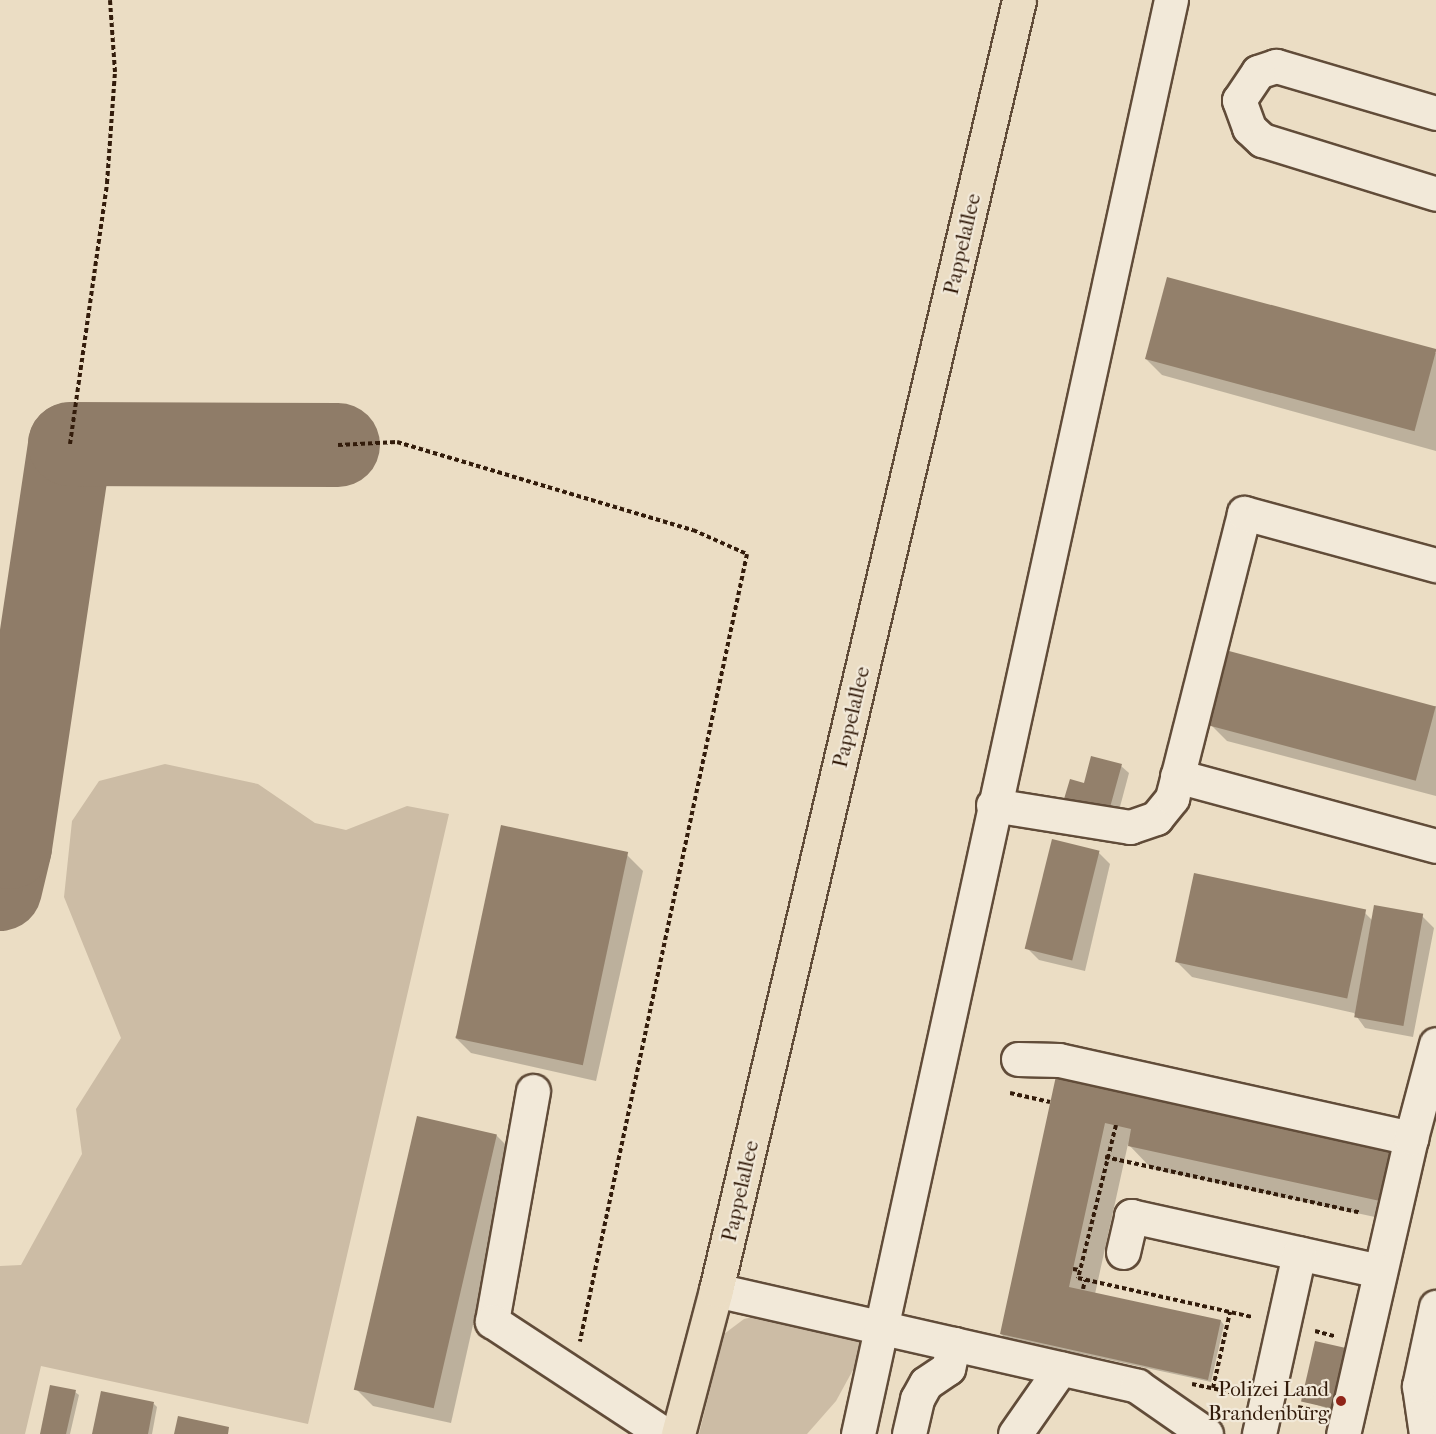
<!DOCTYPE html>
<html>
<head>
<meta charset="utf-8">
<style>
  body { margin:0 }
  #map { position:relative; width:1436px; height:1434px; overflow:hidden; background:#ebddc4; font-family:"IM FELL French Canon",serif }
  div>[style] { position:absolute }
  .green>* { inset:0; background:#ccbca5 }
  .shadow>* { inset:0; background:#0003 }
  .taxiway>* { height:84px; margin:-42px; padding:0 42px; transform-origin:42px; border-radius:42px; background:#8f7c68 }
  .building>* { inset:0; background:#93806b; transform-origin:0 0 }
  .path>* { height:4px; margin-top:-2px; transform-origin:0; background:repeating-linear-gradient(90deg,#331c0b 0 4.5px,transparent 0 7.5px) }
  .roads { filter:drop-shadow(2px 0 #614c39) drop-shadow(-2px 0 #614c39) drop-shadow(0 2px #614c39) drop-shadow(0 -2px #614c39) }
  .minor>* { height:33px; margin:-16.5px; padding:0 16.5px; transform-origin:16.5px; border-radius:16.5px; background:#f2e9d9 }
  .major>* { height:33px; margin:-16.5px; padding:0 16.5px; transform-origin:16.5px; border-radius:16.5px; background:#ebddc4 }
  .dots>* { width:16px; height:16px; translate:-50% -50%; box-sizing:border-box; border:3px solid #f2e9d9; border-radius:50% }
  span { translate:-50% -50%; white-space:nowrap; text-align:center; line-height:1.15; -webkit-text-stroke:4.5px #f2e9d9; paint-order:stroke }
  .street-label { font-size:21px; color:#331c0b }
  .poi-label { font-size:21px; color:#331c0b }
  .right { translate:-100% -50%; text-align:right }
</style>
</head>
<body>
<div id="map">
  <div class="green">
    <i style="clip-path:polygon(165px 764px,258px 784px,315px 823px,346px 830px,407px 806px,449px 814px,308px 1424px,41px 1366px,25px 1434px,0 1434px,0 1266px,21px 1265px,82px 1154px,76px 1109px,121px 1038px,64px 897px,72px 821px,99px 781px)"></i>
    <i style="clip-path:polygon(769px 1313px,856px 1335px,861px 1344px,859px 1359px,836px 1401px,807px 1434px,699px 1434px,724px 1334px,744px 1319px)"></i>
  </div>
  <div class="shadow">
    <i style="clip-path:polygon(1436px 353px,1436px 451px,1162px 375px,1146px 359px)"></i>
    <i style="clip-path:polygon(1436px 706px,1436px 796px,1227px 741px,1211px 725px)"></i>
    <i style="clip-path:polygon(1121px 766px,1129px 773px,1117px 818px,1073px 806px,1066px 798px)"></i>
    <i style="clip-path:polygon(1098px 852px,1110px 864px,1085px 971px,1039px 960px,1027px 948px)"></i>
    <i style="clip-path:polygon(627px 855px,643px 871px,596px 1081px,471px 1053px,455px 1037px)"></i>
    <i style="clip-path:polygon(1365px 913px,1372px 920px,1422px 916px,1434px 928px,1413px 1037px,1365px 1028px,1354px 1013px,1192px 977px,1176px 961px)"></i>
    <i style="clip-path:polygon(1057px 1078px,1391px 1150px,1414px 1173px,1403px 1223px,1152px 1169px,1128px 1144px,1095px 1294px,1221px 1321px,1224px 1325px,1211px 1382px,1082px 1354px,1079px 1369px,1024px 1356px,1001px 1334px)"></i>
    <i style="clip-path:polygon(496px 1135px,512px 1151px,451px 1423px,373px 1406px,357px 1390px)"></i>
    <i style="clip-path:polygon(1316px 1343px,1337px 1412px,1303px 1400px)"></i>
    <i style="clip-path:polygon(75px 1392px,79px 1395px,70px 1434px,41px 1434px)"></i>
    <i style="clip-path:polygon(154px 1404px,157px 1407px,152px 1434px,94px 1434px)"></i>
  </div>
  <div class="taxiway">
    <i style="left:0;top:889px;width:43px;rotate:-76.6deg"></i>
    <i style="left:10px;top:847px;width:407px;rotate:-81.5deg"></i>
    <i style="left:70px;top:444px;width:268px;rotate:0.2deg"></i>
  </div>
  <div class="building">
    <i style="left:1167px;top:277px;width:279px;height:85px;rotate:15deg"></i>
    <i style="left:1229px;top:651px;width:214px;height:77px;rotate:15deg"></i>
    <i style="clip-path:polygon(1091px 756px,1122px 764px,1109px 811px,1064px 799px,1070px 779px,1084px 783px)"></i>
    <i style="left:501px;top:825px;width:130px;height:218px;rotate:12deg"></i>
    <i style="left:1052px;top:839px;width:49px;height:113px;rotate:14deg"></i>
    <i style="left:1194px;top:873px;width:176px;height:91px;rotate:12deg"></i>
    <i style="left:1374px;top:905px;width:50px;height:114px;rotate:10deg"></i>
    <i style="clip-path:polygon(1056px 1076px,1391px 1148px,1380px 1201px,1128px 1146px,1131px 1129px,1105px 1123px,1069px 1287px,1221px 1320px,1208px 1380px,1000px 1334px)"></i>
    <i style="left:417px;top:1116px;width:82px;height:281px;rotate:13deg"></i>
    <i style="left:1315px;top:1341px;width:35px;height:62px;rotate:13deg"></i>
    <i style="clip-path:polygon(50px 1385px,76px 1390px,66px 1434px,40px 1434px)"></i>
    <i style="clip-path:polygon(101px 1391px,154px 1402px,148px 1434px,92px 1434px)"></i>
    <i style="clip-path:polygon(178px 1416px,229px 1427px,228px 1434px,174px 1434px)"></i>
  </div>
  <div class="path">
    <i style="left:70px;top:444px;width:264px;rotate:-81.9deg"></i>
    <i style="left:107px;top:183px;width:111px;rotate:-85.9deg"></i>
    <i style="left:115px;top:72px;width:72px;rotate:-94deg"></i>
    <i style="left:338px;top:445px;width:59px;rotate:-2.9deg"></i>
    <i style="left:397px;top:442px;width:309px;rotate:16.6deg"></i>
    <i style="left:693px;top:530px;width:59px;rotate:24deg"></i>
    <i style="left:747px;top:554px;width:805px;rotate:101.98deg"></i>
    <i style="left:1010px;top:1093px;width:41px;rotate:12.7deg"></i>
    <i style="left:1116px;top:1125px;width:158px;rotate:103.9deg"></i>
    <i style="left:1078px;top:1278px;width:178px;rotate:12.6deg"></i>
    <i style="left:1105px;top:1157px;width:262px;rotate:12.3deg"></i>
    <i style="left:1073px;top:1269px;width:7px;rotate:8deg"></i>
    <i style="left:1083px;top:1289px;width:9px;rotate:-77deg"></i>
    <i style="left:1315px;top:1331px;width:20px;rotate:15deg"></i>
    <i style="left:1192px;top:1384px;width:44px;rotate:11.8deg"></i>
    <i style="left:1213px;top:1388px;width:78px;rotate:-77.4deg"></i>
    <i style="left:1298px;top:1407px;width:19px;rotate:12deg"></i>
  </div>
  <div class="roads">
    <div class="minor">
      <i style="left:1436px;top:113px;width:167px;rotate:-163.6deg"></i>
      <i style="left:1276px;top:66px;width:19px;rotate:162deg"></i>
      <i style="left:1258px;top:72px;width:34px;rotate:124deg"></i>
      <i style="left:1239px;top:100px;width:30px;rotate:70deg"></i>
      <i style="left:1249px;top:128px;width:18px;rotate:43deg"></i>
      <i style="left:1262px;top:140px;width:182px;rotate:17.2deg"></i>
      <i style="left:1177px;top:776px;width:268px;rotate:15.1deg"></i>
      <i style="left:993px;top:805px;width:139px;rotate:9.1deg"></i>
      <i style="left:1130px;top:827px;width:28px;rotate:-19deg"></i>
      <i style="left:1156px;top:818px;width:26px;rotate:-51deg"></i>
      <i style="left:1172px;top:798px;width:294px;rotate:-75.8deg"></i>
      <i style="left:1244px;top:513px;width:199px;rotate:15.2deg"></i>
      <i style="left:1018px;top:1059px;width:41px;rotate:1.4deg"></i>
      <i style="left:1059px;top:1060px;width:361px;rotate:12.5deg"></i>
      <i style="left:1411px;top:1138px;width:304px;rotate:102.9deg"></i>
      <i style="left:533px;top:1091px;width:234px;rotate:100.1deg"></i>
      <i style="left:492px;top:1321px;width:206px;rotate:33.3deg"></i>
      <i style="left:1411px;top:1138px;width:97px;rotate:-75.1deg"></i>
      <i style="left:1123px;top:1252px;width:37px;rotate:-77deg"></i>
      <i style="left:1131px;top:1216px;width:255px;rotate:12.5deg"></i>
      <i style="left:716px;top:1290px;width:432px;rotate:12.8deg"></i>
      <i style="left:1137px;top:1386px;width:84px;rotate:34.8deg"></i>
      <i style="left:858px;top:1434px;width:1468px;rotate:-77.69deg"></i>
      <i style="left:909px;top:1434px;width:36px;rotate:-77deg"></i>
      <i style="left:917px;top:1399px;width:18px;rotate:-61deg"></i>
      <i style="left:926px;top:1383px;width:27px;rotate:-34deg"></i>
      <i style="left:948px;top:1368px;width:25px;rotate:-76deg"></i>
      <i style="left:1015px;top:1434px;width:80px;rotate:-55.1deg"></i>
      <i style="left:1259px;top:1434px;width:185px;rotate:-77.5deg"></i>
      <i style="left:1426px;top:1434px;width:49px;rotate:-98.3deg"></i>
      <i style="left:1419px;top:1386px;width:81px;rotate:-77.9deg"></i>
    </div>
    <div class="major">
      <i style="left:678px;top:1434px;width:149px;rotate:-75.2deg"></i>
      <i style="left:716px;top:1290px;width:1325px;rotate:-76.78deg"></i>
    </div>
  </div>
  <div class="dots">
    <i style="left:1341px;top:1401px;background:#8f2418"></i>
  </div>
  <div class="street-label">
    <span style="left:962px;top:244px;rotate:-77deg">Pappelallee</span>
    <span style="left:851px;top:717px;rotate:-77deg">Pappelallee</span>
    <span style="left:740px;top:1191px;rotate:-77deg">Pappelallee</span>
  </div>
  <div class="poi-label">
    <span class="right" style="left:1329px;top:1401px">Polizei Land<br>Brandenburg</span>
  </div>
</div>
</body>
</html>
